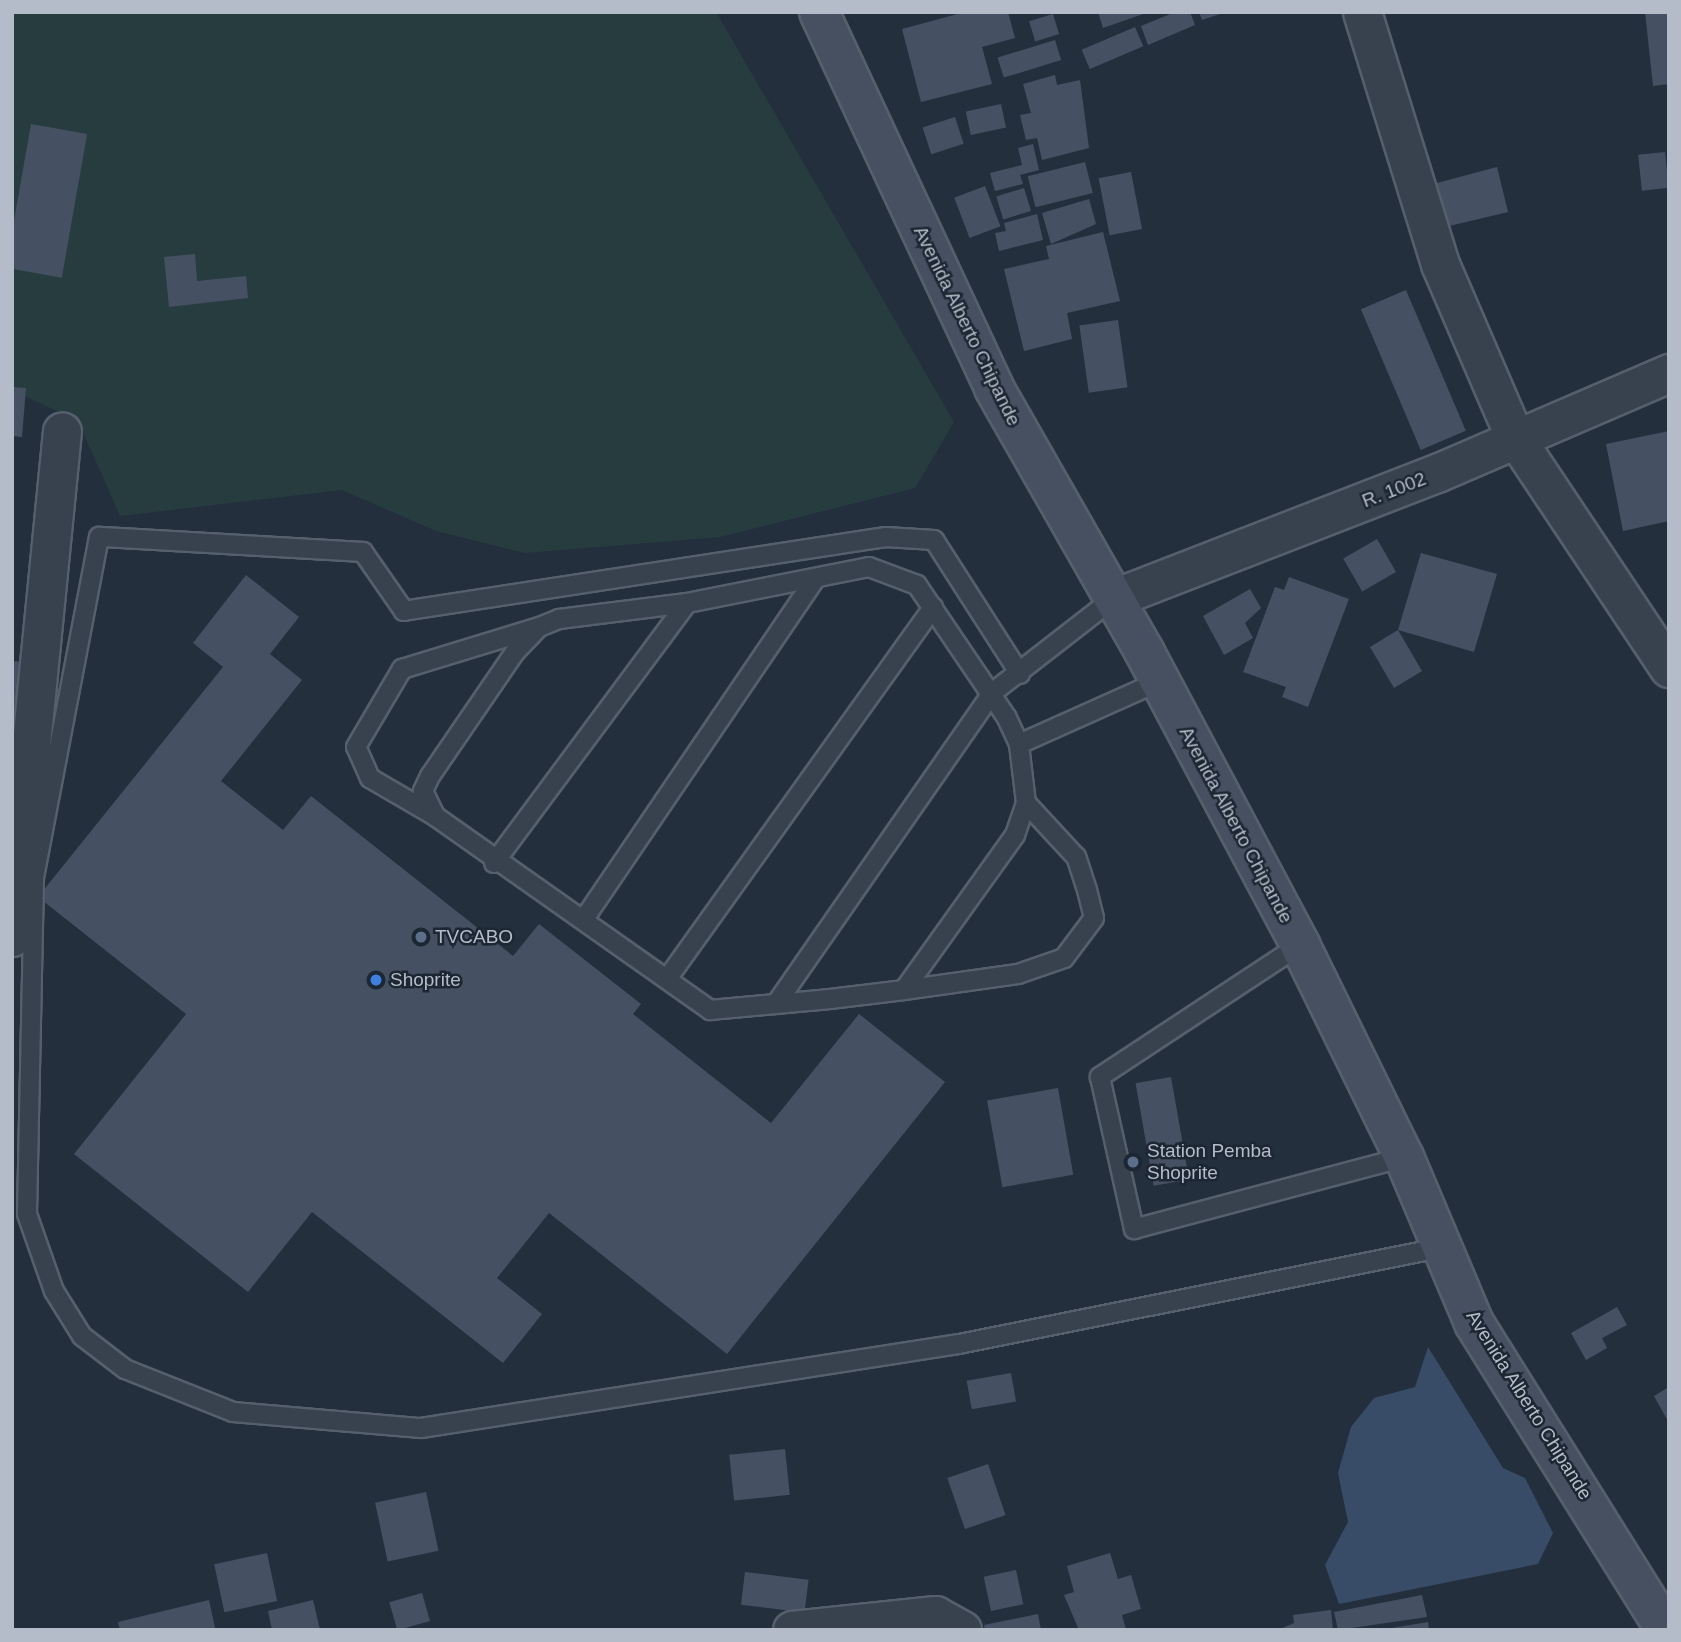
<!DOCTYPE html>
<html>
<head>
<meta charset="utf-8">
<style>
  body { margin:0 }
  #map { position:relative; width:1681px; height:1642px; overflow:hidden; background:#242f3e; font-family:Helvetica,sans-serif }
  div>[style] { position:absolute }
  .green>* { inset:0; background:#263c3f }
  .water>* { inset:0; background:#394c67 }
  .building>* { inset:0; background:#455162; transform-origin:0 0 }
  .roads { filter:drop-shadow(2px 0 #565f6c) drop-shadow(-2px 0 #565f6c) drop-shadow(0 2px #565f6c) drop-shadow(0 -2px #565f6c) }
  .service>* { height:18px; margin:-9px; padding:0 9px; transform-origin:9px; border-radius:9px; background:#38414e }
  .minor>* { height:37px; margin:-18.5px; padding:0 18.5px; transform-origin:18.5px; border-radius:18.5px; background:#38414e }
  .secondary>* { height:38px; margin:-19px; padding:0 19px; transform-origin:19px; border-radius:19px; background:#465061 }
  .dots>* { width:19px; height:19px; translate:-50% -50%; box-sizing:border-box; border:4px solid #1d2633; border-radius:50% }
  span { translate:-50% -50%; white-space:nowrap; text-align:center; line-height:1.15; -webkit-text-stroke:5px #1d2633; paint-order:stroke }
  .street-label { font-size:19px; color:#b4bcc9 }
  .poi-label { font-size:19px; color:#b4bcc9 }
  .left { translate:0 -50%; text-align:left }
  .frame { position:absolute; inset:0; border:14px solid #b4bcc9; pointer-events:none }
</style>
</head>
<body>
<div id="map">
  <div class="green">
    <i style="clip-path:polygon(12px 12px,716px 12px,954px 422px,915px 488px,720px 537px,525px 553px,436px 531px,342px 490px,120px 516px,78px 421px,12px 390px)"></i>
  </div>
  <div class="water">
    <i style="clip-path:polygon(1428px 1347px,1503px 1468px,1525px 1478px,1553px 1533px,1538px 1564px,1339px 1604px,1325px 1565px,1348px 1522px,1338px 1473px,1351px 1427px,1374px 1398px,1415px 1387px)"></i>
  </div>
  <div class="building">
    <i style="clip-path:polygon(965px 12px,1008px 12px,1015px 38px,982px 47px,992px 84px,921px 102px,902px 29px)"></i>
    <i style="clip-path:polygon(1098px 12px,1146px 12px,1146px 13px,1103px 28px)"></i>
    <i style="clip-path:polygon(1175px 12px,1190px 12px,1195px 25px,1148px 45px,1141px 26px)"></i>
    <i style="clip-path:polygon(1199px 12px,1223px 12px,1223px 13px,1202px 20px)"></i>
    <i style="clip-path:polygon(1645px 12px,1669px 12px,1669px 84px,1653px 86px)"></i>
    <i style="left:1053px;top:14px;width:21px;height:25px;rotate:73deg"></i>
    <i style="left:1135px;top:27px;width:21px;height:58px;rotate:67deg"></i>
    <i style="left:1055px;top:40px;width:21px;height:60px;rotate:73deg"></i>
    <i style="clip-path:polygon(1055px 75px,1057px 85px,1080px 80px,1089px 148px,1042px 160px,1037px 138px,1026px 140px,1020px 115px,1031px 113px,1023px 84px)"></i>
    <i style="left:1001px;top:104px;width:24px;height:36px;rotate:78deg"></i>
    <i style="left:955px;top:117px;width:28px;height:34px;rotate:72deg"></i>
    <i style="left:31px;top:124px;width:57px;height:146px;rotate:10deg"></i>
    <i style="clip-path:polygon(1033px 144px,1039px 170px,1020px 175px,1023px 184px,995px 191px,990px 173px,1022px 165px,1018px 148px)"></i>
    <i style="left:1665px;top:152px;width:36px;height:27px;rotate:84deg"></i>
    <i style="left:1085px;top:162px;width:32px;height:59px;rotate:76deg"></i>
    <i style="clip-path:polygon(1497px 167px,1508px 212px,1445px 227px,1429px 206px,1442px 202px,1437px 183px)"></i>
    <i style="left:1131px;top:172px;width:58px;height:33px;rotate:79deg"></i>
    <i style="left:985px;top:186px;width:43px;height:33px;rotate:69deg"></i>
    <i style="left:1024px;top:188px;width:24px;height:29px;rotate:73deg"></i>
    <i style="clip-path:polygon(1089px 199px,1096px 224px,1051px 244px,1042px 213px)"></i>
    <i style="clip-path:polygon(1037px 214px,1043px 240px,999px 251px,995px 233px,1006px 231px,1004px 223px)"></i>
    <i style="clip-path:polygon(1103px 232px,1120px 301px,1067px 313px,1072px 339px,1024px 351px,1004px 269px,1049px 259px,1046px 246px)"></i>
    <i style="clip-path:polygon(195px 254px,197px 281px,246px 276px,248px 298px,169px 307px,164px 257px)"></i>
    <i style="left:1406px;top:290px;width:153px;height:49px;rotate:67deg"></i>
    <i style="left:1118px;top:320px;width:68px;height:39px;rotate:82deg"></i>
    <i style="clip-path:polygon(12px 387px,26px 388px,22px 437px,12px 436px)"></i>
    <i style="clip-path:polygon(1669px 431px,1669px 521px,1623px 531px,1606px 444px)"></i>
    <i style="left:1377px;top:539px;width:38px;height:39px;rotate:60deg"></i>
    <i style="clip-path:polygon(1421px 553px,1497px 574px,1474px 652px,1398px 630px,1422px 671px,1394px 688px,1370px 647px,1398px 630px)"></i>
    <i style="clip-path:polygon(246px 575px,299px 617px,270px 654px,302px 680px,221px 781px,283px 830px,311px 796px,513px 956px,539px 924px,641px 1004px,633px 1014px,771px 1123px,859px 1014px,945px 1082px,727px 1354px,549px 1213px,497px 1278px,542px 1314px,503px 1363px,312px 1212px,248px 1292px,74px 1154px,186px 1014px,38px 897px,223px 667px,193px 643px)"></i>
    <i style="clip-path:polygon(1289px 577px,1349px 599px,1308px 707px,1282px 697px,1286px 687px,1243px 672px,1275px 587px,1284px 590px)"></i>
    <i style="clip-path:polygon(1250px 589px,1261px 608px,1245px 623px,1253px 638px,1224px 655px,1203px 616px)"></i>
    <i style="clip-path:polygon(12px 661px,27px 662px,12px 793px)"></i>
    <i style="left:1171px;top:1077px;width:104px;height:36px;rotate:80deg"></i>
    <i style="left:1058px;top:1088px;width:88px;height:72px;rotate:80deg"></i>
    <i style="clip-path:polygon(1617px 1307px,1627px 1325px,1602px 1338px,1607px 1348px,1586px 1360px,1571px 1333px)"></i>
    <i style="left:1011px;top:1373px;width:29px;height:45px;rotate:80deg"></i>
    <i style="clip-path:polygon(1669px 1387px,1669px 1423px,1654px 1396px)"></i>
    <i style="left:785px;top:1449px;width:46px;height:56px;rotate:84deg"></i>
    <i style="left:988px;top:1464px;width:54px;height:43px;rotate:71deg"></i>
    <i style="left:426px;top:1492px;width:60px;height:52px;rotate:78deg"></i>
    <i style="left:267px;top:1553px;width:49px;height:54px;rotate:78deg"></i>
    <i style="clip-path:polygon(1110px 1553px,1118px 1579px,1131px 1575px,1141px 1609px,1122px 1615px,1126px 1630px,1079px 1630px,1064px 1595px,1074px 1592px,1067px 1566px)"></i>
    <i style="left:1016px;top:1570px;width:35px;height:33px;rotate:78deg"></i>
    <i style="left:745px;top:1572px;width:64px;height:33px;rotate:7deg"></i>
    <i style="left:422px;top:1593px;width:29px;height:34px;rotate:74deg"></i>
    <i style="clip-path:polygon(1422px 1595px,1427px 1617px,1338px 1630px,1334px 1612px)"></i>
    <i style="clip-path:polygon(209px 1600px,215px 1628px,120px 1630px,118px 1622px)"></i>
    <i style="clip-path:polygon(313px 1600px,320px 1630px,272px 1630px,268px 1611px)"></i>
    <i style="clip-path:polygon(1331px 1610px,1333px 1630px,1278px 1630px,1294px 1623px,1293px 1615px)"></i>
    <i style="clip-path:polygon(1038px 1614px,1041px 1630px,985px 1630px,984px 1625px)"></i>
    <i style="clip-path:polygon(1428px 1622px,1429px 1630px,1392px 1630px,1392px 1628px)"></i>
  </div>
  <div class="roads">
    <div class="service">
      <i style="left:1020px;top:674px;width:159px;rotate:-122.7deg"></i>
      <i style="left:934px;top:540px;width:48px;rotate:-176.4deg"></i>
      <i style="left:886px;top:537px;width:488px;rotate:171.3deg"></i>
      <i style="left:404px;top:611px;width:72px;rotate:-124.8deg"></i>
      <i style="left:363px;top:552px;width:264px;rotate:-176.7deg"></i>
      <i style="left:99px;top:537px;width:348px;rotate:100.8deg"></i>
      <i style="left:34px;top:879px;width:335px;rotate:91.2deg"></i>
      <i style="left:27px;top:1214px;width:82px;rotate:70.7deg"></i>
      <i style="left:54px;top:1291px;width:53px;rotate:58.1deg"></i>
      <i style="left:82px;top:1336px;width:54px;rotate:37.5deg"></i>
      <i style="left:125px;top:1369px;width:116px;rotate:21.7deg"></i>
      <i style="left:233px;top:1412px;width:189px;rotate:4.9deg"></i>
      <i style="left:421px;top:1428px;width:545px;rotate:-8.87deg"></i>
      <i style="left:959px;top:1344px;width:495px;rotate:-11.3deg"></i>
      <i style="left:1019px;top:744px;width:154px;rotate:-24.1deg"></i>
      <i style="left:435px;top:816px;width:75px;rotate:-149.7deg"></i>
      <i style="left:370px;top:778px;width:34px;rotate:-114deg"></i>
      <i style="left:356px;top:747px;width:91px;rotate:-59.5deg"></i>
      <i style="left:402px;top:669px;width:140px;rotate:-17deg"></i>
      <i style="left:494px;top:863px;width:324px;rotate:-53.4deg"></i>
      <i style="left:584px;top:919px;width:412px;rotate:-55.8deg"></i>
      <i style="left:1300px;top:945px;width:240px;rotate:146.6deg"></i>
      <i style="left:1100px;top:1077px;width:156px;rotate:77.4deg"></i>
      <i style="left:1134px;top:1229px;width:279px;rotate:-14.9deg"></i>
      <i style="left:667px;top:979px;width:457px;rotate:-54.4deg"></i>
      <i style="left:904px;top:990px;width:191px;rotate:-54.4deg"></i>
      <i style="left:1015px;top:835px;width:34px;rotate:-71deg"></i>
      <i style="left:1026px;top:803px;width:59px;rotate:-96.8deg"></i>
      <i style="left:1019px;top:744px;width:29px;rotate:-115deg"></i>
      <i style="left:1007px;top:718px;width:161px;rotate:-124.1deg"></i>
      <i style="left:917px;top:585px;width:51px;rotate:-159.4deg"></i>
      <i style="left:869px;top:567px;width:186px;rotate:168.8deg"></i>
      <i style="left:687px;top:603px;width:129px;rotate:172.9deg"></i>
      <i style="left:559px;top:619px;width:22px;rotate:158deg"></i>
      <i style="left:539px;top:627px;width:35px;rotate:134deg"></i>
      <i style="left:515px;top:652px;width:150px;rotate:124.4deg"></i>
      <i style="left:430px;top:776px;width:17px;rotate:115deg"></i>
      <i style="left:423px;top:791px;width:28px;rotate:64deg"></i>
      <i style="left:435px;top:816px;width:337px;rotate:35.2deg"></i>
      <i style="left:710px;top:1010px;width:121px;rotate:-5.2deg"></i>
      <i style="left:830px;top:999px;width:75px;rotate:-6.9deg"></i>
      <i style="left:904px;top:990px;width:115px;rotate:-8deg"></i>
      <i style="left:1018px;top:974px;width:49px;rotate:-19.2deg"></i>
      <i style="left:1064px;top:958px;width:50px;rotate:-53.1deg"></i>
      <i style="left:1094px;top:918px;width:29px;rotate:-104deg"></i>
      <i style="left:1087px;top:890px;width:35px;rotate:-108deg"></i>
      <i style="left:1076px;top:857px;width:74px;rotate:-132.8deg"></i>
      <i style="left:776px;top:1004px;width:380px;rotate:-55.2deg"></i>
      <i style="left:993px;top:692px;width:153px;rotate:-37.8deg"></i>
    </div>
    <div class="minor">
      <i style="left:1362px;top:12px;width:264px;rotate:72.8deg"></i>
      <i style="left:1440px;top:264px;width:187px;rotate:66.7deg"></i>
      <i style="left:1514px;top:436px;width:279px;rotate:56.3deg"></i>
      <i style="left:1114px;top:598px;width:346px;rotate:-21.2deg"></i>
      <i style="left:1437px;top:473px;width:253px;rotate:-23.3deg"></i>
      <i style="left:12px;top:937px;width:508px;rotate:-84.36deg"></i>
      <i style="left:792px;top:1630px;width:144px;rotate:-6deg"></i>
      <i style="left:935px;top:1615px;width:31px;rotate:29deg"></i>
    </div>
    <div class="secondary">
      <i style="left:819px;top:12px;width:415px;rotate:65deg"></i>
      <i style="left:994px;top:388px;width:303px;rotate:60.3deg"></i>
      <i style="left:1144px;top:651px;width:333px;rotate:62deg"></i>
      <i style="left:1300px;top:945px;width:236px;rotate:63.9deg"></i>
      <i style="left:1404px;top:1157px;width:180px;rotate:67.1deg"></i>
      <i style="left:1474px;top:1323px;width:362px;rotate:58deg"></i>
    </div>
  </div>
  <div class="dots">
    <i style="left:421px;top:937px;background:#5c6f8a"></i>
    <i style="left:376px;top:980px;background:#3f7fe0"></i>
    <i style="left:1133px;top:1162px;background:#5c6f8a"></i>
  </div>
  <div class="street-label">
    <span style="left:967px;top:326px;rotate:64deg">Avenida Alberto Chipande</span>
    <span style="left:1394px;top:490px;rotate:-21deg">R. 1002</span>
    <span style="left:1236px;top:825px;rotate:62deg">Avenida Alberto Chipande</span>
    <span style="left:1529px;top:1405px;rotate:58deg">Avenida Alberto Chipande</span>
  </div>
  <div class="poi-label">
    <span class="left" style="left:435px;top:937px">TVCABO</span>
    <span class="left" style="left:390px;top:980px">Shoprite</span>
    <span class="left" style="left:1147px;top:1162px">Station Pemba<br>Shoprite</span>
  </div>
  <div class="frame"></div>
</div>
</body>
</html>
